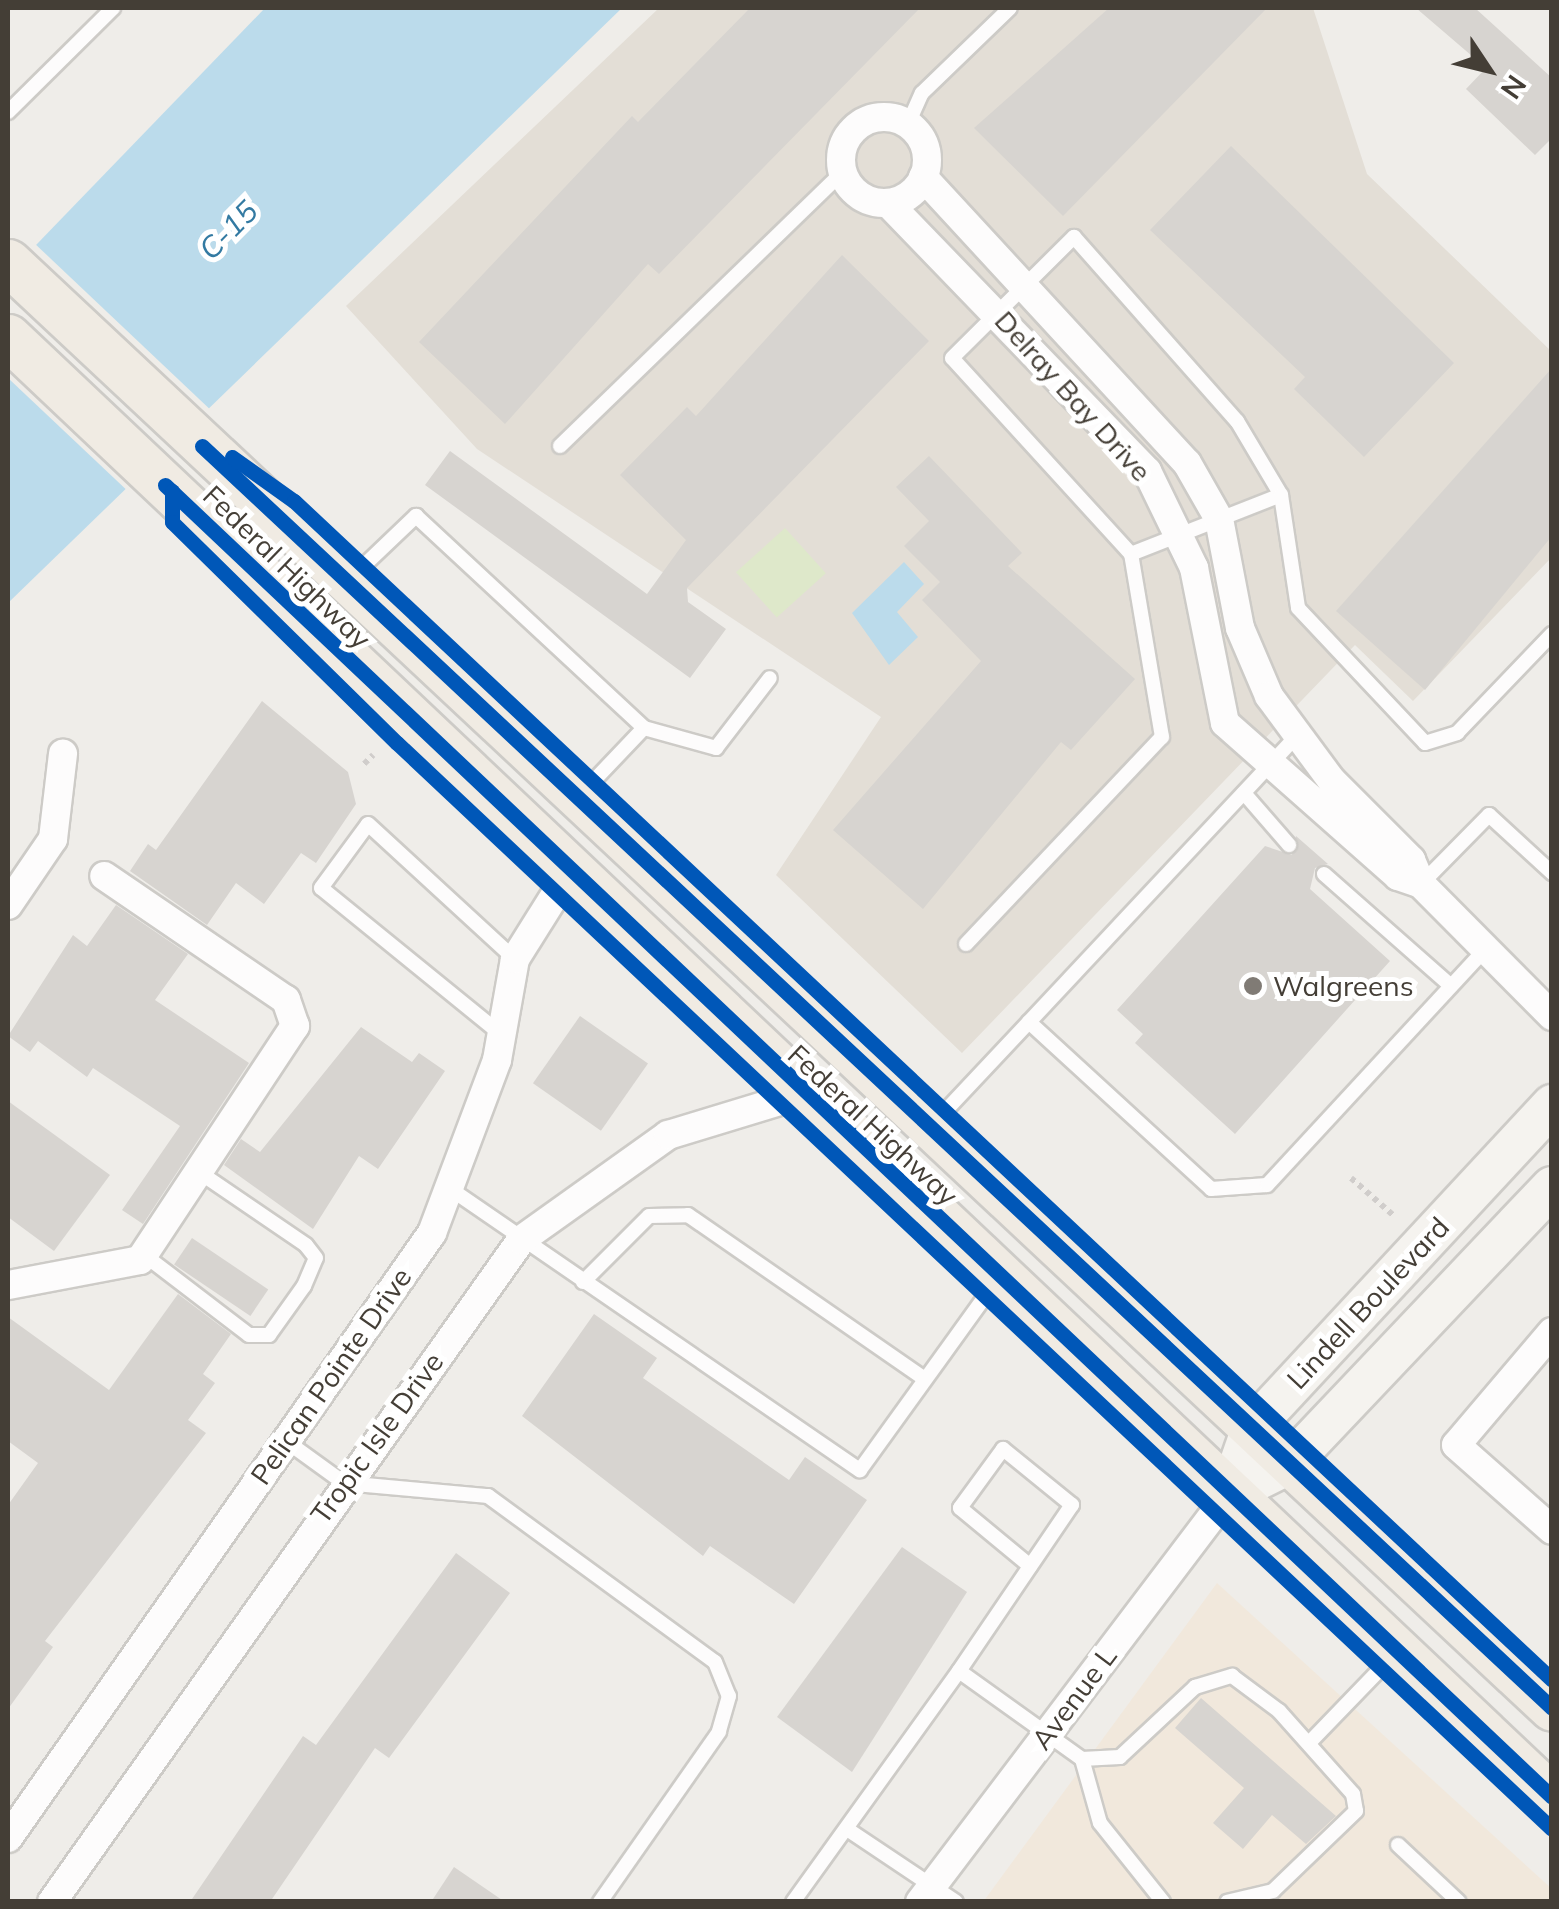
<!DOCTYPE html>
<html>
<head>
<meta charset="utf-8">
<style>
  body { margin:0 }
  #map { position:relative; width:1559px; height:1909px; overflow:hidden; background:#efede9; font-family:Mulish,sans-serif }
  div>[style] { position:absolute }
  .residential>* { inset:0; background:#e3ded6 }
  .commercial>* { inset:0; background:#f1e8dc }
  .green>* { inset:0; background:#dee8ca; transform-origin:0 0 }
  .water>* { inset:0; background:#bbdbeb }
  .pier>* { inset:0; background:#efede9 }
  .building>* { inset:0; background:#d7d4d0; transform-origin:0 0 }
  .path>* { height:6px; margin-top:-3px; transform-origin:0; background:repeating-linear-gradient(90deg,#d0cdcb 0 5px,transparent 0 10px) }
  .roads { filter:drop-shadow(2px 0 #cdcbc7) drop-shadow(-2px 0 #cdcbc7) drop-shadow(0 2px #cdcbc7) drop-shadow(0 -2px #cdcbc7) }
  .lane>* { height:14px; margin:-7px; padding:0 7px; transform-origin:7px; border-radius:7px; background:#fdfcfc }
  .street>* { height:28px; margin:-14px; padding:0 14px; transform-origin:14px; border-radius:14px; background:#fdfcfc }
  .street>.ring { margin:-14px; padding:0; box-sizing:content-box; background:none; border:28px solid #fdfcfc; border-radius:50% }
  .secondary>* { height:40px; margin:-20px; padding:0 20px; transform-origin:20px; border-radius:20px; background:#f5f3ef }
  .primary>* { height:45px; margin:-22.5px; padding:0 22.5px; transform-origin:22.5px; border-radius:22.5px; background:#f0ebe3 }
  .cycleway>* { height:15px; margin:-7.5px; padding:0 7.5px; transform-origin:7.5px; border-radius:7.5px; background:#0057b8 }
  .dots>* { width:28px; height:28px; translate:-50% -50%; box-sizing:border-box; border:5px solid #fff; border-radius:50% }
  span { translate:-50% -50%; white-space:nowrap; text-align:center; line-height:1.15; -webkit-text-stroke:10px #fff; paint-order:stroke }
  .street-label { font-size:28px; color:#443e36 }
  .poi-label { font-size:28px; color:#443e36 }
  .left { translate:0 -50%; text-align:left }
  .water-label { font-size:30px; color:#337aa2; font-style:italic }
  .frame { position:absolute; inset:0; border:10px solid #443e36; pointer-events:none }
  .north { position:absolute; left:1439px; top:20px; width:100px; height:100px; -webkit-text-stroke:8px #fff; paint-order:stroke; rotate:125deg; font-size:28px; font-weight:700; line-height:40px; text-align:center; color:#443e36 }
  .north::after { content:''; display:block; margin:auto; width:35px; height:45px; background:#443e36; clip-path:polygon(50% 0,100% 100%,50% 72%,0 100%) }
</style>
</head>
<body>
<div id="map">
  <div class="residential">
    <i style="clip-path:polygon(659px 8px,1313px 8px,1367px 174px,1551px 351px,1551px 558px,1413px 701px,1355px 645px,962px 1053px,776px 875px,881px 717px,477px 449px,346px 306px)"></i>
  </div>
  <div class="commercial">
    <i style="clip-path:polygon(1217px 1583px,1552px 1889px,1551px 1902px,983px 1902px)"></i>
  </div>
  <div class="green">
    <i style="left:785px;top:528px;width:61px;height:66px;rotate:48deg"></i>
  </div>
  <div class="water">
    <i style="clip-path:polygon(265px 8px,622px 8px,8px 603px,8px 274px)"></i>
    <i style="clip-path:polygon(904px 562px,924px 584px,897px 612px,918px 637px,889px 665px,852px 613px)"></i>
  </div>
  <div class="pier">
    <i style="clip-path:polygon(32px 241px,216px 415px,133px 496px,8px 378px,8px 267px)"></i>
  </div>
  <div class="building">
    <i style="clip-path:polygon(750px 8px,920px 8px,659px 274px,648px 264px,505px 424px,419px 342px,632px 116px,638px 122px)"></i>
    <i style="clip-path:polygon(1109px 8px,1267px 8px,1063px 216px,974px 128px)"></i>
    <i style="clip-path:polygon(1416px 8px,1475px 8px,1552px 78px,1552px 138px,1535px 155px,1466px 89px,1486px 68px)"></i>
    <i style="clip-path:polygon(1231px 146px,1454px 363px,1364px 457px,1294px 389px,1305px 377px,1150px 230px)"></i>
    <i style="clip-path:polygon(842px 255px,929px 341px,687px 588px,688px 602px,726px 629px,690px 678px,425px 485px,450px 451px,647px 594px,686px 540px,620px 475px,687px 407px,696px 416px)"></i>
    <i style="clip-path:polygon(1552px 368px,1552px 536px,1425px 690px,1336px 611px)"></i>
    <i style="clip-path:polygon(929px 456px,1022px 553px,1008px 566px,1135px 679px,1071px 750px,1061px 742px,923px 909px,833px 830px,981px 661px,922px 600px,940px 582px,904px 546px,929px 521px,896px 487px)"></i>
    <i style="clip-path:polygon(262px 701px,348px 772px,356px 804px,316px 863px,301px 853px,264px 904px,236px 883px,207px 925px,130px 871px,148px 844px,156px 850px)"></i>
    <i style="clip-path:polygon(1296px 836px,1328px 864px,1315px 868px,1310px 889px,1390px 961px,1235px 1134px,1135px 1043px,1143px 1034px,1117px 1010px,1265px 846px,1292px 855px)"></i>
    <i style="clip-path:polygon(116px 905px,188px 954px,155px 1000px,249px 1063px,143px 1224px,122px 1210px,180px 1126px,93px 1068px,87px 1077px,38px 1041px,30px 1052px,8px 1036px,73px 935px,87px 946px)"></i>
    <i style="left:580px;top:1016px;width:83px;height:82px;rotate:35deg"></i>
    <i style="clip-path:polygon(361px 1027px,412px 1062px,419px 1053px,445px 1071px,378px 1169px,359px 1156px,313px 1229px,224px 1165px,241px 1139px,260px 1152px)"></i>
    <i style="clip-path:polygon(8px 1101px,110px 1175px,54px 1251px,8px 1217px)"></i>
    <i style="left:192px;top:1238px;width:92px;height:32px;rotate:34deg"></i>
    <i style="clip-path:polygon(178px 1294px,231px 1334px,203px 1374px,215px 1383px,188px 1420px,206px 1433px,45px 1641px,53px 1647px,8px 1709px,8px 1505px,38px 1463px,8px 1441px,8px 1317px,109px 1390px)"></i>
    <i style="clip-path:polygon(594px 1314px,657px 1358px,643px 1378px,789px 1480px,805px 1457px,867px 1500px,794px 1604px,710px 1546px,703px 1556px,522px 1416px)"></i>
    <i style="clip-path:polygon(902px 1547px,967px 1592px,852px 1772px,777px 1717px)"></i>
    <i style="clip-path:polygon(456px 1553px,510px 1593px,389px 1758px,375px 1748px,270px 1902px,190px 1902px,303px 1736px,316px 1745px)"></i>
    <i style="clip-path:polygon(1201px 1698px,1336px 1816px,1306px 1844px,1272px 1815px,1243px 1849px,1213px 1823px,1244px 1788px,1175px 1728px)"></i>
    <i style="clip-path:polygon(454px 1867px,505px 1902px,431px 1902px)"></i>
  </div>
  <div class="path">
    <i style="left:364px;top:764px;width:13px;rotate:-45deg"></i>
    <i style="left:1351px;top:1178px;width:56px;rotate:41.4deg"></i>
  </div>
  <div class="roads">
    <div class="lane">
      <i style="left:8px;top:112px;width:148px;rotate:-44.7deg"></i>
      <i style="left:908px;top:124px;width:34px;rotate:-66deg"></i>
      <i style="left:922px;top:93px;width:122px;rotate:-44deg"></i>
      <i style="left:560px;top:446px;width:392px;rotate:-44.1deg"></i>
      <i style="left:1131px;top:554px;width:161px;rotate:-21.5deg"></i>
      <i style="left:354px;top:575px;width:86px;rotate:-43.6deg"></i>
      <i style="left:416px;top:516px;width:311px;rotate:42.9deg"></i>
      <i style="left:644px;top:728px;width:75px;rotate:15.5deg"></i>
      <i style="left:716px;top:748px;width:88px;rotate:-52.4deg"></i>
      <i style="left:583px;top:792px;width:88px;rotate:-46.4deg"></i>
      <i style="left:1244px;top:793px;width:69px;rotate:49.1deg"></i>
      <i style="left:1324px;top:874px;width:169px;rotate:41.4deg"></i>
      <i style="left:1421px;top:884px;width:97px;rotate:-45.4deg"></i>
      <i style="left:1489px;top:815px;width:86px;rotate:42.6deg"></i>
      <i style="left:966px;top:944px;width:285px;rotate:-46.6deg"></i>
      <i style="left:1162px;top:737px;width:186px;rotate:-99.6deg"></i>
      <i style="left:1131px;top:554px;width:265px;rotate:-132.4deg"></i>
      <i style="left:952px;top:358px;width:172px;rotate:-44.8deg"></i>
      <i style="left:1074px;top:237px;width:246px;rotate:48.5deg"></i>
      <i style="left:1237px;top:421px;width:86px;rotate:59.3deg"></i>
      <i style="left:1281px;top:495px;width:114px;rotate:81.4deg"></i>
      <i style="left:1298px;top:608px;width:185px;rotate:46.7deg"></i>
      <i style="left:1425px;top:743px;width:34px;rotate:-17deg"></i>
      <i style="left:1457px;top:733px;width:137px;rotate:-46.2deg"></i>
      <i style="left:1029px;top:1022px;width:393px;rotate:-46.9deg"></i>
      <i style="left:502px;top:1035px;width:233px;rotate:-140.9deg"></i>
      <i style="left:321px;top:888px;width:79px;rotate:-53.7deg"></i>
      <i style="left:368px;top:824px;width:200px;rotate:42.6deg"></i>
      <i style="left:934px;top:1123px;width:139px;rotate:-46.8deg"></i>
      <i style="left:1029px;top:1022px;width:247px;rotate:42.5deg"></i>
      <i style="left:1211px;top:1189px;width:56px;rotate:-4.1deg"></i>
      <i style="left:1267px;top:1185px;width:318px;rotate:-47.2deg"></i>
      <i style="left:452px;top:1190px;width:495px;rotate:34.5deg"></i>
      <i style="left:860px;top:1470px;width:234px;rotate:-54.2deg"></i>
      <i style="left:143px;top:1254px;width:133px;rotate:37.4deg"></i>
      <i style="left:249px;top:1335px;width:20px"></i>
      <i style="left:269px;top:1335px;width:60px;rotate:-54.5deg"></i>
      <i style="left:304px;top:1286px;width:30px;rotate:-67deg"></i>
      <i style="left:316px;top:1258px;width:16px;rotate:-128deg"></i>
      <i style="left:306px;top:1245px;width:130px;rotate:-145.7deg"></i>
      <i style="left:583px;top:1282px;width:93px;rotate:-45deg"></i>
      <i style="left:649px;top:1216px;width:39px;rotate:-1deg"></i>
      <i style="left:688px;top:1215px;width:288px;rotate:34.7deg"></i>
      <i style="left:286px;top:1441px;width:72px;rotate:35.9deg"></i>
      <i style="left:344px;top:1483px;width:145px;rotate:5.2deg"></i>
      <i style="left:488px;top:1496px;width:281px;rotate:36.2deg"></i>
      <i style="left:715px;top:1662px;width:37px;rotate:68deg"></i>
      <i style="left:729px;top:1696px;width:37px;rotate:106deg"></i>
      <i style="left:719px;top:1732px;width:208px;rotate:125deg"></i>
      <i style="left:959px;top:1671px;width:151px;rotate:35.6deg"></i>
      <i style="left:1082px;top:1759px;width:66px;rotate:74.3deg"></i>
      <i style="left:1100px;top:1823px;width:101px;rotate:51.4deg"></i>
      <i style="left:1309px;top:1743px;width:121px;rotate:-46deg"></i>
      <i style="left:1082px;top:1759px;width:38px;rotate:-3deg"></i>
      <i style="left:1120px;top:1757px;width:103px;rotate:-43deg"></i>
      <i style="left:1195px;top:1687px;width:39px;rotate:-17deg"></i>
      <i style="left:1232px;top:1676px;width:59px;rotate:36.7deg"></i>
      <i style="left:1279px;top:1711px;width:111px;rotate:48.3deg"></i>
      <i style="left:1353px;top:1794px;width:17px;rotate:80deg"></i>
      <i style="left:1356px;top:1811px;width:115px;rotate:136.1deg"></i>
      <i style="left:1273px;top:1891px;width:47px;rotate:166.6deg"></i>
      <i style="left:847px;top:1829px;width:131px;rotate:33.8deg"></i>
      <i style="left:1398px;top:1845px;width:83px;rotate:43.1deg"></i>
      <i style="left:793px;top:1902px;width:284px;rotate:-54.3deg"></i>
      <i style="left:959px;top:1671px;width:201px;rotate:-55.8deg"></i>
      <i style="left:1072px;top:1505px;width:89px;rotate:-140.9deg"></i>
      <i style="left:1003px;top:1449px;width:73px;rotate:126.1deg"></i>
      <i style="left:960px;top:1508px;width:91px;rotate:39.6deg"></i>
    </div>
    <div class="street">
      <i class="ring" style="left:841px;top:117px;width:58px;height:58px"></i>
      <i style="left:923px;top:177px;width:389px;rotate:47.3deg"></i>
      <i style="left:1187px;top:463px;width:64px;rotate:60.3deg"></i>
      <i style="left:1219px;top:519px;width:111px;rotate:79.1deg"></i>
      <i style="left:1240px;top:628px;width:74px;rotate:66.9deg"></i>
      <i style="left:1269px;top:696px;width:106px;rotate:53.5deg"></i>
      <i style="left:1332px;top:781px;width:112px;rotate:45deg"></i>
      <i style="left:1411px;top:860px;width:26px;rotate:67deg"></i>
      <i style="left:1421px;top:884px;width:186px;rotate:45.2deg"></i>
      <i style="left:888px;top:203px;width:373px;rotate:46deg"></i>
      <i style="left:1147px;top:471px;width:108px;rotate:64.1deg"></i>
      <i style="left:1194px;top:568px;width:158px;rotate:78.7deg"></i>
      <i style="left:1225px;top:723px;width:231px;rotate:41.5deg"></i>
      <i style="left:1398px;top:876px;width:24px;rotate:19deg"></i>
      <i style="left:8px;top:905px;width:80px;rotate:-55.7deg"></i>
      <i style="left:53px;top:839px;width:86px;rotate:-83.3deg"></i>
      <i style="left:8px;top:1285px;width:134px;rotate:-10.7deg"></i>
      <i style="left:140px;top:1260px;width:281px;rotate:-56.5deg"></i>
      <i style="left:295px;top:1026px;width:28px;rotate:-109deg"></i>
      <i style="left:286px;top:1000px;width:220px;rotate:-145.7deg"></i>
      <i style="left:1552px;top:1332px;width:148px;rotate:130.3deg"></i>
      <i style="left:1456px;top:1445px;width:128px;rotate:41.5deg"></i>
      <i style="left:8px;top:1838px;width:739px;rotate:-54.98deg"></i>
      <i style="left:432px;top:1233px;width:185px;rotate:-69.4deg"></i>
      <i style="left:497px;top:1060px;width:103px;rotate:-79.9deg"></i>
      <i style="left:515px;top:959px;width:102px;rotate:-57.9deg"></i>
      <i style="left:52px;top:1902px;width:811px;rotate:-54.68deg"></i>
      <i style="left:521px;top:1240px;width:181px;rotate:-35.5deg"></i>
      <i style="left:668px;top:1135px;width:141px;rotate:-16.9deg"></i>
      <i style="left:920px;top:1902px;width:512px;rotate:-52.86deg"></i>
    </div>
    <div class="secondary">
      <i style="left:1229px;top:1494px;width:70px;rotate:-70.8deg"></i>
      <i style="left:1252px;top:1428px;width:441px;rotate:-47.1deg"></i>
      <i style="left:1229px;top:1494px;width:67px;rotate:-26.6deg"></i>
      <i style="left:1289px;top:1464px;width:382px;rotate:-46.5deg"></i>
    </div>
    <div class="primary">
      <i style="left:8px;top:262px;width:2115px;rotate:43.12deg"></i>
      <i style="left:8px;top:337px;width:2125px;rotate:43.4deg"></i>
    </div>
  </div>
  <div class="cycleway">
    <i style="left:202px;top:446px;width:1848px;rotate:43.07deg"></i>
    <i style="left:232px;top:457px;width:76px;rotate:35.4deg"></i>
    <i style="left:294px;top:501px;width:1724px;rotate:43.14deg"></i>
    <i style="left:165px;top:485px;width:1909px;rotate:43.41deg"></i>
    <i style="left:172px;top:491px;width:31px;rotate:90deg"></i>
    <i style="left:172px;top:522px;width:315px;rotate:44.5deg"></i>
    <i style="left:397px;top:743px;width:1585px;rotate:43.24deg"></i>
  </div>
  <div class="dots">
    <i style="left:1253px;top:986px;background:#807b75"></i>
  </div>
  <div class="street-label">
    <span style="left:1073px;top:396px;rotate:48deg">Delray Bay Drive</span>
    <span style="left:287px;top:567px;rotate:44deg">Federal Highway</span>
    <span style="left:873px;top:1125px;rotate:43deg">Federal Highway</span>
    <span style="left:1368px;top:1303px;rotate:-47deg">Lindell Boulevard</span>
    <span style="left:331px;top:1376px;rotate:-55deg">Pelican Pointe Drive</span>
    <span style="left:377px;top:1438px;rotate:-54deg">Tropic Isle Drive</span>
    <span style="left:1074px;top:1698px;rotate:-53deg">Avenue L</span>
  </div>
  <div class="poi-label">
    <span class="left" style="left:1273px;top:986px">Walgreens</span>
  </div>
  <div class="water-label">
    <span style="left:228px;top:230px;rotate:-45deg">C-15</span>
  </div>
  <div class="frame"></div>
  <div class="north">N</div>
</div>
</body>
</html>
